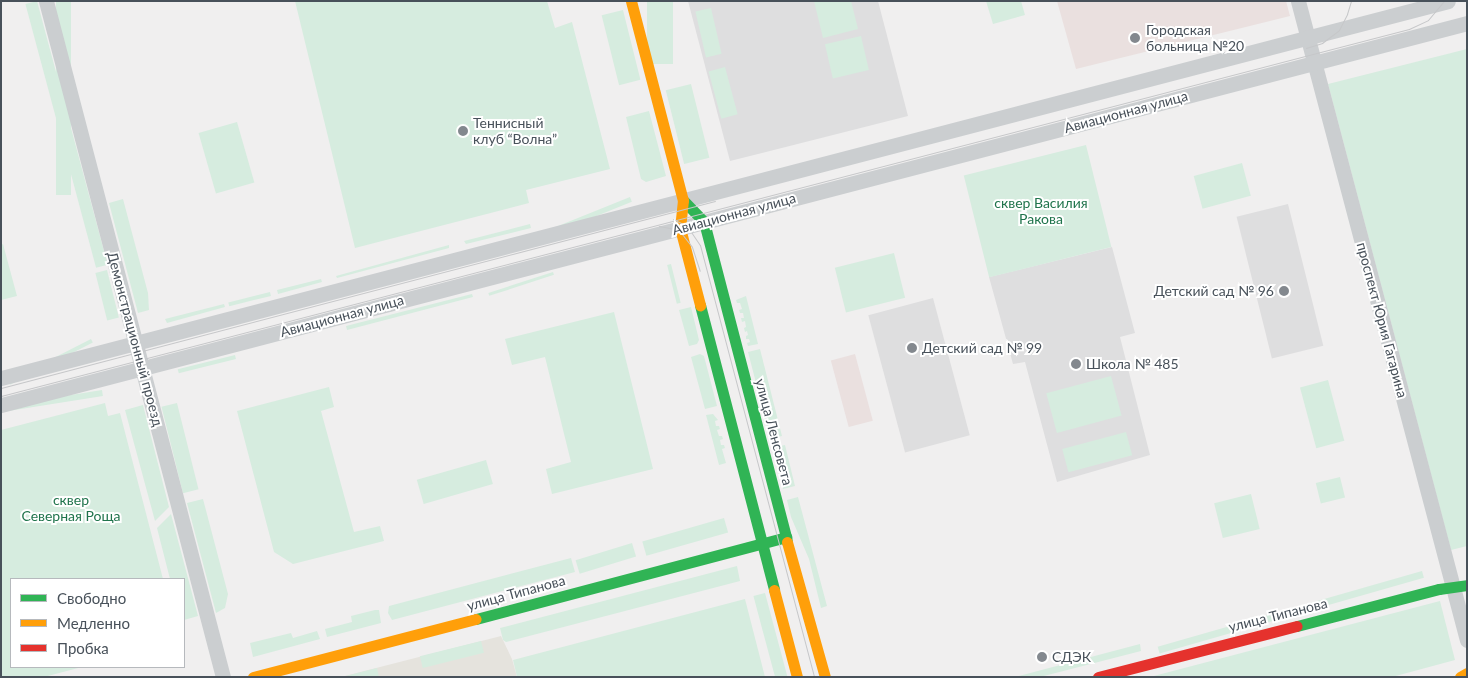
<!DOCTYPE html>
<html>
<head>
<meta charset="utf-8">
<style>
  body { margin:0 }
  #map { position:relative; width:1468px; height:678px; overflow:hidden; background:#f0efef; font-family:Lato,sans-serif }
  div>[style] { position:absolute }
  .commercial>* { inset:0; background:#e5e3dd }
  .education>* { inset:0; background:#dededf; transform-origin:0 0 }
  .medical>* { inset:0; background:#eae0df; transform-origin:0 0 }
  .green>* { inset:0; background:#d6ecdf; transform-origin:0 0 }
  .street>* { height:15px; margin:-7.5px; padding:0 7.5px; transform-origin:7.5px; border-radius:7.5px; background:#cbced0 }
  .fast>* { height:11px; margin:-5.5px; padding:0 5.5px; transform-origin:5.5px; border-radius:5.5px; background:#30b455 }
  .slow>* { height:11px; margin:-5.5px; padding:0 5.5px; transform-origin:5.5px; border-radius:5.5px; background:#ff9f0a }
  .jam>* { height:11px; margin:-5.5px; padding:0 5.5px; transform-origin:5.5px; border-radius:5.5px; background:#e5322d }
  .tram>* { height:1px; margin:-0.5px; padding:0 0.5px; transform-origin:0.5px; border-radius:0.5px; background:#c6c7c9 }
  .dots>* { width:14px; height:14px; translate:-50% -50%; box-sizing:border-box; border:2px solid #fff; border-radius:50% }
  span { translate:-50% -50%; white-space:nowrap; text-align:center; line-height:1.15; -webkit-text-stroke:4px #fff; paint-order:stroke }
  .poi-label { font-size:14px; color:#48515a }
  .left { translate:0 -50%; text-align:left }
  .right { translate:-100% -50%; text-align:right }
  .street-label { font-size:14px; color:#48515a }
  .park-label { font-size:14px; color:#20744c }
  .frame { position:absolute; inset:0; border:2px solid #48515a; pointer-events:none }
  .legend { position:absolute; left:10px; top:578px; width:175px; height:90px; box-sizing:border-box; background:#fff; border:1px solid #b6b9bd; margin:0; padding:6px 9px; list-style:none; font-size:15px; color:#48515a }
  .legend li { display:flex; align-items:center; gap:10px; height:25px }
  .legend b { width:25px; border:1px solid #b6b9bd }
</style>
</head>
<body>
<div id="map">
  <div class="commercial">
    <i style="clip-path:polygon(501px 636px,512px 659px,517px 677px,341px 677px)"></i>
  </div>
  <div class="education">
    <i style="clip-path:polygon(688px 1px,878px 1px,908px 116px,730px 161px)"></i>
    <i style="left:1288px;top:204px;width:146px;height:53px;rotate:76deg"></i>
    <i style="clip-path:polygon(1112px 247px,1135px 333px,1120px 337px,1150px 455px,1057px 482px,1025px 362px,1013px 364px,989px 277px)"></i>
    <i style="left:933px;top:298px;width:142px;height:67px;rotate:75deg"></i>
  </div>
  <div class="medical">
    <i style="clip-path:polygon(1057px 1px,1286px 1px,1290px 16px,1076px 69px)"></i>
    <i style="left:855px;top:354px;width:69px;height:25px;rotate:75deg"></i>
  </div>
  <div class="green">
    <i style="left:37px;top:1px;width:273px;height:12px;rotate:75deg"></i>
    <i style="left:56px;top:1px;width:15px;height:194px"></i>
    <i style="clip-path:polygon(295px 1px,547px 1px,555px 28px,572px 22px,610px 169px,526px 190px,529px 203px,355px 248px)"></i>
    <i style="left:647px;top:1px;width:26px;height:63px"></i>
    <i style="clip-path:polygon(814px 1px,851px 1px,858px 29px,823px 38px)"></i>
    <i style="clip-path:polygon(986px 1px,1021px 1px,1025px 15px,993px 24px)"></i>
    <i style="left:711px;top:8px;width:47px;height:16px;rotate:77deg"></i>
    <i style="left:623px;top:10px;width:72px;height:22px;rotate:76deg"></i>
    <i style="left:861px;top:36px;width:35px;height:37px;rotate:77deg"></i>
    <i style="clip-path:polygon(1467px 49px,1467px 546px,1451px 550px,1328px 84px)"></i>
    <i style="left:725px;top:67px;width:49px;height:17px;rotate:75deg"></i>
    <i style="left:691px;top:84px;width:76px;height:26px;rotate:76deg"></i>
    <i style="clip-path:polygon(649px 111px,666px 176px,646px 182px,641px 179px,626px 117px)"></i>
    <i style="left:237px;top:122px;width:63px;height:40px;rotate:74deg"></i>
    <i style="left:1086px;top:145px;width:105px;height:126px;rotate:76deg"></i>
    <i style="left:1242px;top:163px;width:34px;height:50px;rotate:75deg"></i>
    <i style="left:630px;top:197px;width:5px;height:89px;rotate:68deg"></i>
    <i style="clip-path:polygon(123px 199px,148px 293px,149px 310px,138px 313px,109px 203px)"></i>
    <i style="clip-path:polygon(530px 224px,531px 228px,466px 244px,464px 241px)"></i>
    <i style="clip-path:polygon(3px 244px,17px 296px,1px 300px,1px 245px)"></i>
    <i style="clip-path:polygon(449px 245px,449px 248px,337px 278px,336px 276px)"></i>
    <i style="left:894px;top:253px;width:46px;height:61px;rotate:76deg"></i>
    <i style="left:671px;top:264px;width:40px;height:4px;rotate:76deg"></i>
    <i style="left:107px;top:270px;width:49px;height:12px;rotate:76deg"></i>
    <i style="left:553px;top:272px;width:3px;height:68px;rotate:72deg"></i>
    <i style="clip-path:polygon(321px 279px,322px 282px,278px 294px,277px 290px)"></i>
    <i style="left:270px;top:292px;width:4px;height:43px;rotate:76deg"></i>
    <i style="clip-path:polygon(472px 294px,473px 297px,347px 330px,346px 326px)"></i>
    <i style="clip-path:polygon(746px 296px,758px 344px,748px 346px,747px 343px,750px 342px,749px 339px,746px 339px,746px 336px,748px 335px,747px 331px,745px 332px,744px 328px,746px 327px,745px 321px,742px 322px,741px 318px,744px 318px,743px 313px,740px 313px,739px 310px,742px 309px,740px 303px,737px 303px,736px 300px)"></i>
    <i style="clip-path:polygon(224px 304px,225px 307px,167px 323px,165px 319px)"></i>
    <i style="clip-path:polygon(691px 307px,699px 340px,697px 344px,689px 346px,679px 310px)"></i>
    <i style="clip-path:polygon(614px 312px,653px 469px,552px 494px,546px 469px,571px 462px,545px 357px,512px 365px,505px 339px)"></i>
    <i style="left:91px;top:339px;width:4px;height:93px;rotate:63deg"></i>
    <i style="clip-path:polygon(760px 349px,782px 436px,773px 438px,770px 437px,748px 352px)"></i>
    <i style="clip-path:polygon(700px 354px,704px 356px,717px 406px,705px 409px,691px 357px)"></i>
    <i style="left:235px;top:355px;width:4px;height:59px;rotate:76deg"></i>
    <i style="left:1111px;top:376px;width:41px;height:67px;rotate:75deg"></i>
    <i style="left:1328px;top:380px;width:63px;height:29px;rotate:75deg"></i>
    <i style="clip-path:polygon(329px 387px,334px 407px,321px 411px,354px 532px,380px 526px,384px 541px,293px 564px,274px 552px,237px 411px)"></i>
    <i style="left:102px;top:390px;width:6px;height:104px;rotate:81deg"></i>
    <i style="clip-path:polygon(105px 403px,108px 416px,120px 413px,163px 579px,11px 579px,11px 667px,82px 667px,44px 677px,1px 677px,1px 430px)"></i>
    <i style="left:177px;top:403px;width:89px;height:16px;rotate:76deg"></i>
    <i style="clip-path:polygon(143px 405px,169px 507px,155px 521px,125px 410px)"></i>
    <i style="clip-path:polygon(713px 414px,718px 420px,715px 421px,716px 426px,719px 426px,720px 429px,717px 430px,719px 436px,722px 436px,723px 439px,720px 440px,721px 445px,724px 445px,725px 448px,722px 449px,726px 463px,719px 465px,706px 415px)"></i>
    <i style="left:1126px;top:432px;width:24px;height:66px;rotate:75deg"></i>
    <i style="clip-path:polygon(785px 445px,795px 486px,783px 489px,774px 451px,776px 447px)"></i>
    <i style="left:486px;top:460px;width:25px;height:72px;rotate:74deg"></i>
    <i style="left:1340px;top:477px;width:21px;height:25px;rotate:76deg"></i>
    <i style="left:1251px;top:494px;width:36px;height:38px;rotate:76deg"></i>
    <i style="clip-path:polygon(798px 497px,827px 606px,821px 608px,809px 559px,791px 517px,787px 500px)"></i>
    <i style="clip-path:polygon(203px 499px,228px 594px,225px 608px,216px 613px,187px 503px)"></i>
    <i style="clip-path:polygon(171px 514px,198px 616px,184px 620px,184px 579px,170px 579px,157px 528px)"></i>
    <i style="left:724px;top:518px;width:15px;height:85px;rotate:74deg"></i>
    <i style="left:632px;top:543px;width:14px;height:59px;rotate:73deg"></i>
    <i style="clip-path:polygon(571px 558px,575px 572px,392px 620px,388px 613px,389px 606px)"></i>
    <i style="clip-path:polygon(737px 566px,740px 581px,506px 642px,503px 640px,500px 628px)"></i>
    <i style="left:1422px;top:571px;width:7px;height:275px;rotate:74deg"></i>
    <i style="left:765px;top:593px;width:87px;height:12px;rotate:75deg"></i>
    <i style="clip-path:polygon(745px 599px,765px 677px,517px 677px,513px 660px)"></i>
    <i style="clip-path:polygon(1440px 601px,1455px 660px,1392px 677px,1150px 677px)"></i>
    <i style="clip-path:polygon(375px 610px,379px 610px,381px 623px,327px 637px,325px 629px,352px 622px,351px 616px)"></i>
    <i style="clip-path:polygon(317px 631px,320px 639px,253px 657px,250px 643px,291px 633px,293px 638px)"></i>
    <i style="left:481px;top:641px;width:12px;height:63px;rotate:76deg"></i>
    <i style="clip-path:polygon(1140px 644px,1141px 651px,1040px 677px,1015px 677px)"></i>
    <i style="clip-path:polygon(377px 668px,379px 677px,342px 677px)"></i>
  </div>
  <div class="street">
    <i style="left:46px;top:1px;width:699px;rotate:75.33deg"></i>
    <i style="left:1298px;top:1px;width:661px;rotate:75.19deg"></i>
    <i style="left:1px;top:378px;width:1495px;rotate:-14.6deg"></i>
    <i style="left:1px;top:405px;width:1515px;rotate:-14.6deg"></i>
  </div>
  <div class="fast">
    <i style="left:683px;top:200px;width:30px;rotate:46deg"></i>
    <i style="left:704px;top:222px;width:325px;rotate:75.4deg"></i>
    <i style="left:700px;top:305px;width:294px;rotate:75.4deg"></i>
    <i style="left:476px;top:619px;width:321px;rotate:-14.8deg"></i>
    <i style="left:786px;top:537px;width:5px;rotate:79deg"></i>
    <i style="left:1297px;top:626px;width:147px;rotate:-14.6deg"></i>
    <i style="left:1439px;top:589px;width:28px;rotate:-8deg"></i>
  </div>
  <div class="slow">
    <i style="left:631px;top:1px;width:206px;rotate:75.4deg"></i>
    <i style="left:683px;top:200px;width:28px;rotate:96deg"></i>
    <i style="left:680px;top:228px;width:80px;rotate:75.4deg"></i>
    <i style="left:787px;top:542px;width:140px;rotate:74.3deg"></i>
    <i style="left:774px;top:590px;width:90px;rotate:75.2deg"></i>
    <i style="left:253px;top:677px;width:230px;rotate:-14.6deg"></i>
    <i style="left:1460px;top:677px;width:8px;rotate:-30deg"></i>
  </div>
  <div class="jam">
    <i style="left:1098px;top:677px;width:205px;rotate:-14.4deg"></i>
  </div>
  <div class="tram">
    <i style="left:1306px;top:48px;width:17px;rotate:-17deg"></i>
    <i style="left:1322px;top:43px;width:21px;rotate:-37deg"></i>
    <i style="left:1339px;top:30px;width:18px;rotate:-63deg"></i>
    <i style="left:1347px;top:14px;width:14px;rotate:-73deg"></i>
    <i style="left:673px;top:219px;width:16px;rotate:27deg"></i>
    <i style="left:687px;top:226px;width:23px;rotate:56deg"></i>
    <i style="left:700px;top:245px;width:447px;rotate:75.2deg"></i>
    <i style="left:659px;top:226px;width:16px;rotate:11deg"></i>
    <i style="left:675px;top:229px;width:9px;rotate:36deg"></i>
    <i style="left:682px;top:234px;width:16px;rotate:52deg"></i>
    <i style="left:692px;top:247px;width:25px;rotate:72deg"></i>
    <i style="left:1px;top:388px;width:738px;rotate:-14.68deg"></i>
    <i style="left:1px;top:396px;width:1455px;rotate:-14.61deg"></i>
    <i style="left:1409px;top:29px;width:21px;rotate:-25deg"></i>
    <i style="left:1428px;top:20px;width:25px;rotate:-50deg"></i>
  </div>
  <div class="dots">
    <i style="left:1135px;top:38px;background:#83888e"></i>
    <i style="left:463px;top:131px;background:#83888e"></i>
    <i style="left:1284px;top:291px;background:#83888e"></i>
    <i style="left:912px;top:348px;background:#83888e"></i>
    <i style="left:1076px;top:364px;background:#83888e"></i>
    <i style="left:1042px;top:657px;background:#83888e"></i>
  </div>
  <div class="poi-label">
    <span class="left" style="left:1146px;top:38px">Городская<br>больница №20</span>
    <span class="left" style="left:473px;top:131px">Теннисный<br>клуб “Волна”</span>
    <span class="right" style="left:1274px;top:291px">Детский сад № 96</span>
    <span class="left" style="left:922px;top:348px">Детский сад № 99</span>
    <span class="left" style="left:1086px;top:364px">Школа № 485</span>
    <span class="left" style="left:1052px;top:657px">СДЭК</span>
  </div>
  <div class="street-label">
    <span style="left:1126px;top:112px;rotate:-15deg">Авиационная улица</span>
    <span style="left:734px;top:214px;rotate:-15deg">Авиационная улица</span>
    <span style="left:342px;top:316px;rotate:-15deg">Авиационная улица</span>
    <span style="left:1382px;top:320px;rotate:75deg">проспект Юрия Гагарина</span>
    <span style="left:135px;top:339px;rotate:75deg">Демонстрационный проезд</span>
    <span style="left:774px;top:432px;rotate:75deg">улица Ленсовета</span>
    <span style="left:516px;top:593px;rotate:-15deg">улица Типанова</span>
    <span style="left:1278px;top:615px;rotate:-14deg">улица Типанова</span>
  </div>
  <div class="park-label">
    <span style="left:1041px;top:211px">сквер Василия<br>Ракова</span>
    <span style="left:71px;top:508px">сквер<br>Северная Роща</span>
  </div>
  <div class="frame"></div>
  <ul class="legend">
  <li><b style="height:6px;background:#30b455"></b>Свободно</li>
  <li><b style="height:6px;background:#ff9f0a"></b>Медленно</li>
  <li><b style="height:6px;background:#e5322d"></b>Пробка</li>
  </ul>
</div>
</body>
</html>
